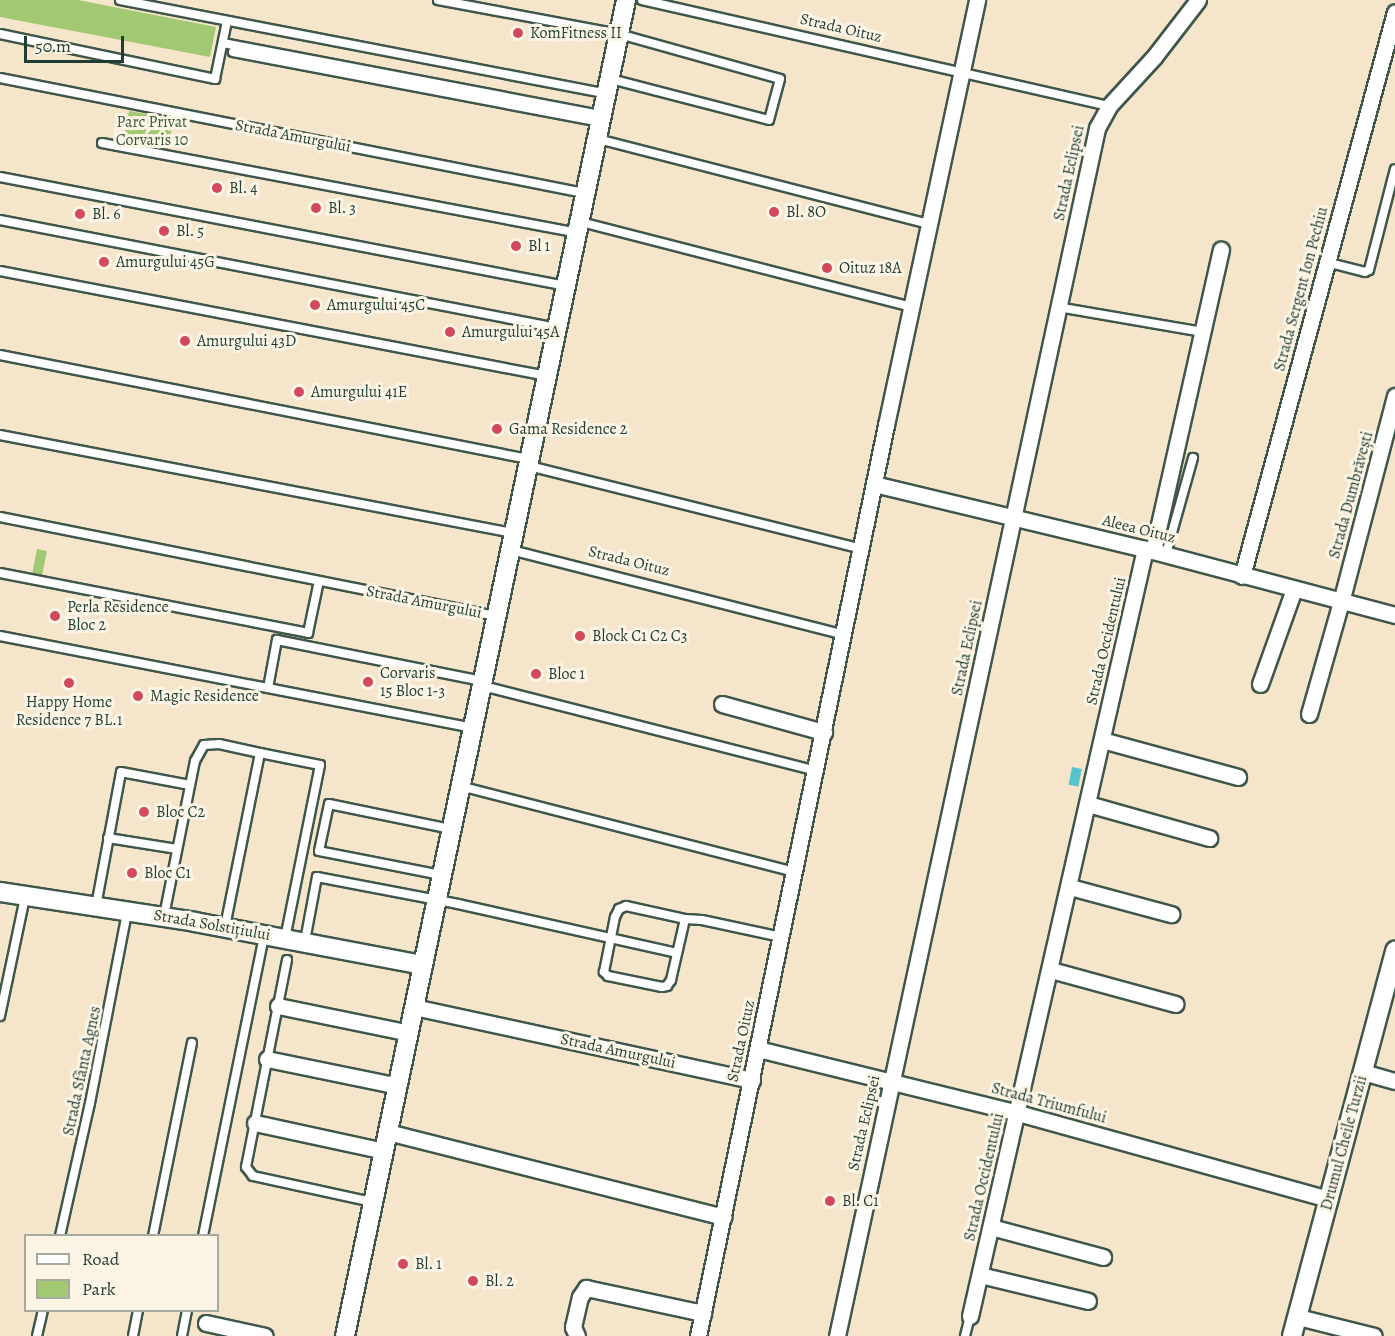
<!DOCTYPE html>
<html>
<head>
<meta charset="utf-8">
<style>
  body { margin:0 }
  #map { position:relative; width:1395px; height:1336px; overflow:hidden; background:#f5e5ca; font-family:Alegreya,serif }
  div>[style] { position:absolute }
  .green>* { inset:0; background:#a3c873; transform-origin:0 0 }
  .water>* { inset:0; background:#56c3cd; transform-origin:0 0 }
  .roads { filter:drop-shadow(2px 0 #3f564a) drop-shadow(-2px 0 #3f564a) drop-shadow(0 2px #3f564a) drop-shadow(0 -2px #3f564a) }
  .service>* { height:8px; margin:-4px; padding:0 4px; transform-origin:4px; border-radius:4px; background:#fff }
  .minor>* { height:15px; margin:-7.5px; padding:0 7.5px; transform-origin:7.5px; border-radius:7.5px; background:#fff }
  .tertiary>* { height:18px; margin:-9px; padding:0 9px; transform-origin:9px; border-radius:9px; background:#fff }
  .dots>* { width:16px; height:16px; translate:-50% -50%; box-sizing:border-box; border:3px solid #fcf5e5; border-radius:50% }
  span { translate:-50% -50%; white-space:nowrap; text-align:center; line-height:1.15; -webkit-text-stroke:6px #fcf5e5; paint-order:stroke }
  .street-label { font-size:16px; color:#1f3d34 }
  .poi-label { font-size:16px; color:#1f3d34 }
  .left { translate:0 -50%; text-align:left }
  .park-label { font-size:16px; color:#395941 }
  .legend { position:absolute; left:24px; top:1234px; width:195px; height:78px; box-sizing:border-box; background:#fcf5e5; border:2px solid #a4ab9e; margin:0; padding:8px 10px; list-style:none; font-size:18px; color:#1f3d34 }
  .legend li { display:flex; align-items:center; gap:12px; height:30px }
  .legend b { width:30px; border:2px solid #a4ab9e }
  .scale { position:absolute; left:24px; top:36px; width:100px; height:27px; box-sizing:border-box; border:3px solid #1f3d34; border-top:0; padding-left:8px; font-size:18px; line-height:21px; white-space:nowrap; color:#1f3d34; -webkit-text-stroke:4px #fcf5e5; paint-order:stroke }
</style>
</head>
<body>
<div id="map">
  <div class="green">
    <i style="clip-path:polygon(0 0,78px 0,216px 27px,210px 57px,0 17px)"></i>
    <i style="left:129px;top:111px;width:45px;height:32px;rotate:10deg"></i>
    <i style="left:37px;top:549px;width:10px;height:26px;rotate:11deg"></i>
  </div>
  <div class="water">
    <i style="left:1072px;top:767px;width:10px;height:18px;rotate:11deg"></i>
  </div>
  <div class="roads">
    <div class="service">
      <i style="left:120px;top:0;width:494px;rotate:10.9deg"></i>
      <i style="left:438px;top:0;width:184px;rotate:10.6deg"></i>
      <i style="left:619px;top:34px;width:167px;rotate:15.6deg"></i>
      <i style="left:780px;top:79px;width:42px;rotate:105deg"></i>
      <i style="left:769px;top:120px;width:164px;rotate:-165.5deg"></i>
      <i style="left:642px;top:0;width:479px;rotate:12.8deg"></i>
      <i style="left:0;top:34px;width:220px;rotate:11.8deg"></i>
      <i style="left:215px;top:79px;width:59px;rotate:-78.3deg"></i>
      <i style="left:223px;top:43px;width:385px;rotate:10.8deg"></i>
      <i style="left:233px;top:52px;width:373px;rotate:10.8deg"></i>
      <i style="left:0;top:78px;width:595px;rotate:11.14deg"></i>
      <i style="left:598px;top:139px;width:341px;rotate:14.4deg"></i>
      <i style="left:102px;top:143px;width:483px;rotate:10.7deg"></i>
      <i style="left:0;top:177px;width:576px;rotate:10.9deg"></i>
      <i style="left:0;top:220px;width:567px;rotate:10.97deg"></i>
      <i style="left:581px;top:222px;width:341px;rotate:14.4deg"></i>
      <i style="left:1326px;top:262px;width:40px;rotate:14.4deg"></i>
      <i style="left:1365px;top:272px;width:4px;rotate:-27deg"></i>
      <i style="left:1369px;top:270px;width:104px;rotate:-75.6deg"></i>
      <i style="left:0;top:271px;width:557px;rotate:10.87deg"></i>
      <i style="left:1058px;top:307px;width:146px;rotate:9.8deg"></i>
      <i style="left:0;top:355px;width:538px;rotate:11.14deg"></i>
      <i style="left:0;top:435px;width:522px;rotate:10.82deg"></i>
      <i style="left:529px;top:466px;width:342px;rotate:14deg"></i>
      <i style="left:0;top:517px;width:506px;rotate:11.29deg"></i>
      <i style="left:511px;top:550px;width:344px;rotate:14.3deg"></i>
      <i style="left:1166px;top:554px;width:100px;rotate:-74.3deg"></i>
      <i style="left:0;top:573px;width:314px;rotate:11deg"></i>
      <i style="left:308px;top:633px;width:53px;rotate:-78.1deg"></i>
      <i style="left:0;top:636px;width:481px;rotate:11deg"></i>
      <i style="left:483px;top:686px;width:344px;rotate:14.3deg"></i>
      <i style="left:268px;top:688px;width:49px;rotate:-79.4deg"></i>
      <i style="left:277px;top:640px;width:209px;rotate:11.3deg"></i>
      <i style="left:260px;top:753px;width:61px;rotate:11.3deg"></i>
      <i style="left:320px;top:765px;width:177px;rotate:101.4deg"></i>
      <i style="left:460px;top:786px;width:346px;rotate:14.4deg"></i>
      <i style="left:108px;top:838px;width:70px;rotate:9.1deg"></i>
      <i style="left:441px;top:875px;width:124px;rotate:-168.9deg"></i>
      <i style="left:319px;top:851px;width:48px;rotate:-78deg"></i>
      <i style="left:329px;top:804px;width:125px;rotate:11.6deg"></i>
      <i style="left:96px;top:906px;width:136px;rotate:-79.4deg"></i>
      <i style="left:121px;top:772px;width:70px;rotate:10.7deg"></i>
      <i style="left:626px;top:906px;width:60px;rotate:12.4deg"></i>
      <i style="left:685px;top:919px;width:63px;rotate:102.9deg"></i>
      <i style="left:671px;top:980px;width:7px;rotate:124deg"></i>
      <i style="left:667px;top:986px;width:5px;rotate:169deg"></i>
      <i style="left:662px;top:987px;width:55px;rotate:-168.5deg"></i>
      <i style="left:608px;top:976px;width:6px;rotate:-135deg"></i>
      <i style="left:604px;top:972px;width:56px;rotate:-78.7deg"></i>
      <i style="left:615px;top:917px;width:9px;rotate:-63deg"></i>
      <i style="left:619px;top:909px;width:8px;rotate:-23deg"></i>
      <i style="left:164px;top:916px;width:158px;rotate:-78.7deg"></i>
      <i style="left:195px;top:761px;width:18px;rotate:-61deg"></i>
      <i style="left:204px;top:745px;width:15px;rotate:-4deg"></i>
      <i style="left:219px;top:744px;width:42px;rotate:12.4deg"></i>
      <i style="left:260px;top:753px;width:177px;rotate:101.4deg"></i>
      <i style="left:685px;top:919px;width:17px;rotate:3deg"></i>
      <i style="left:702px;top:920px;width:81px;rotate:12.1deg"></i>
      <i style="left:305px;top:941px;width:65px;rotate:-79.4deg"></i>
      <i style="left:317px;top:877px;width:144px;rotate:10.8deg"></i>
      <i style="left:458px;top:904px;width:224px;rotate:12.6deg"></i>
      <i style="left:287px;top:960px;width:211px;rotate:101.2deg"></i>
      <i style="left:246px;top:1167px;width:11px;rotate:52deg"></i>
      <i style="left:253px;top:1176px;width:122px;rotate:12.3deg"></i>
      <i style="left:0;top:1016px;width:122px;rotate:-78.1deg"></i>
      <i style="left:60px;top:1236px;width:136px;rotate:-77.3deg"></i>
      <i style="left:90px;top:1103px;width:195px;rotate:-79deg"></i>
      <i style="left:153px;top:1236px;width:197px;rotate:-78.6deg"></i>
      <i style="left:203px;top:1236px;width:307px;rotate:-78.5deg"></i>
      <i style="left:37px;top:1336px;width:27px;rotate:-77deg"></i>
      <i style="left:133px;top:1336px;width:26px;rotate:-79deg"></i>
      <i style="left:182px;top:1336px;width:26px;rotate:-79deg"></i>
      <i style="left:965px;top:1336px;width:21px;rotate:-76deg"></i>
    </div>
    <div class="minor">
      <i style="left:874px;top:484px;width:279px;rotate:13.5deg"></i>
      <i style="left:1145px;top:549px;width:259px;rotate:14.8deg"></i>
      <i style="left:1153px;top:551px;width:309px;rotate:-77.3deg"></i>
      <i style="left:1242px;top:576px;width:584px;rotate:-74.82deg"></i>
      <i style="left:1260px;top:684px;width:101px;rotate:-70.3deg"></i>
      <i style="left:722px;top:704px;width:106px;rotate:15.4deg"></i>
      <i style="left:1309px;top:714px;width:116px;rotate:-74.1deg"></i>
      <i style="left:1341px;top:602px;width:213px;rotate:-75.3deg"></i>
      <i style="left:1102px;top:740px;width:141px;rotate:15.2deg"></i>
      <i style="left:1088px;top:804px;width:126px;rotate:15.7deg"></i>
      <i style="left:1070px;top:887px;width:105px;rotate:15deg"></i>
      <i style="left:1051px;top:970px;width:129px;rotate:15.3deg"></i>
      <i style="left:278px;top:1006px;width:134px;rotate:11.6deg"></i>
      <i style="left:414px;top:1007px;width:346px;rotate:12.2deg"></i>
      <i style="left:758px;top:1049px;width:268px;rotate:13.8deg"></i>
      <i style="left:1018px;top:1113px;width:323px;rotate:15.5deg"></i>
      <i style="left:267px;top:1059px;width:134px;rotate:11.6deg"></i>
      <i style="left:1363px;top:1072px;width:33px;rotate:16deg"></i>
      <i style="left:255px;top:1123px;width:132px;rotate:12.2deg"></i>
      <i style="left:388px;top:1132px;width:346px;rotate:14.2deg"></i>
      <i style="left:991px;top:1227px;width:116px;rotate:15deg"></i>
      <i style="left:980px;top:1275px;width:111px;rotate:13.5deg"></i>
      <i style="left:970px;top:1316px;width:787px;rotate:-77.15deg"></i>
      <i style="left:1298px;top:1317px;width:78px;rotate:14deg"></i>
      <i style="left:206px;top:1323px;width:60px;rotate:12.4deg"></i>
      <i style="left:577px;top:1336px;width:10px;rotate:-114deg"></i>
      <i style="left:573px;top:1327px;width:31px;rotate:-77deg"></i>
      <i style="left:580px;top:1297px;width:11px;rotate:-56deg"></i>
      <i style="left:586px;top:1288px;width:120px;rotate:12.1deg"></i>
      <i style="left:698px;top:1336px;width:930px;rotate:-78.34deg"></i>
      <i style="left:886px;top:425px;width:435px;rotate:-77.9deg"></i>
      <i style="left:837px;top:1336px;width:1236px;rotate:-77.85deg"></i>
      <i style="left:1097px;top:128px;width:25px;rotate:-61deg"></i>
      <i style="left:1109px;top:106px;width:67px;rotate:-47.4deg"></i>
      <i style="left:1154px;top:57px;width:72px;rotate:-52.3deg"></i>
    </div>
    <div class="tertiary">
      <i style="left:0;top:892px;width:197px;rotate:8.7deg"></i>
      <i style="left:195px;top:922px;width:232px;rotate:10.7deg"></i>
      <i style="left:345px;top:1336px;width:1365px;rotate:-78.12deg"></i>
      <i style="left:1292px;top:1336px;width:399px;rotate:-75deg"></i>
    </div>
  </div>
  <div class="dots">
    <i style="left:518px;top:33px;background:#d1495b"></i>
    <i style="left:217px;top:188px;background:#d1495b"></i>
    <i style="left:316px;top:208px;background:#d1495b"></i>
    <i style="left:774px;top:212px;background:#d1495b"></i>
    <i style="left:80px;top:214px;background:#d1495b"></i>
    <i style="left:164px;top:231px;background:#d1495b"></i>
    <i style="left:516px;top:246px;background:#d1495b"></i>
    <i style="left:104px;top:262px;background:#d1495b"></i>
    <i style="left:827px;top:268px;background:#d1495b"></i>
    <i style="left:315px;top:305px;background:#d1495b"></i>
    <i style="left:450px;top:332px;background:#d1495b"></i>
    <i style="left:185px;top:341px;background:#d1495b"></i>
    <i style="left:299px;top:392px;background:#d1495b"></i>
    <i style="left:497px;top:429px;background:#d1495b"></i>
    <i style="left:55px;top:616px;background:#d1495b"></i>
    <i style="left:580px;top:636px;background:#d1495b"></i>
    <i style="left:536px;top:674px;background:#d1495b"></i>
    <i style="left:368px;top:682px;background:#d1495b"></i>
    <i style="left:69px;top:683px;background:#d1495b"></i>
    <i style="left:138px;top:696px;background:#d1495b"></i>
    <i style="left:144px;top:812px;background:#d1495b"></i>
    <i style="left:132px;top:873px;background:#d1495b"></i>
    <i style="left:830px;top:1201px;background:#d1495b"></i>
    <i style="left:403px;top:1264px;background:#d1495b"></i>
    <i style="left:473px;top:1281px;background:#d1495b"></i>
  </div>
  <div class="street-label">
    <span style="left:841px;top:28px;rotate:13deg">Strada Oituz</span>
    <span style="left:293px;top:136px;rotate:11deg">Strada Amurgului</span>
    <span style="left:1069px;top:173px;rotate:-78deg">Strada Eclipsei</span>
    <span style="left:1301px;top:289px;rotate:-75deg">Strada Sergent Ion Pechiu</span>
    <span style="left:1351px;top:495px;rotate:-75deg">Strada Dumbrăvești</span>
    <span style="left:1139px;top:529px;rotate:14deg">Aleea Oituz</span>
    <span style="left:629px;top:561px;rotate:14deg">Strada Oituz</span>
    <span style="left:424px;top:602px;rotate:11deg">Strada Amurgului</span>
    <span style="left:1106px;top:641px;rotate:-77deg">Strada Occidentului</span>
    <span style="left:967px;top:648px;rotate:-78deg">Strada Eclipsei</span>
    <span style="left:212px;top:925px;rotate:10deg">Strada Solstițiului</span>
    <span style="left:741px;top:1041px;rotate:-78deg">Strada Oituz</span>
    <span style="left:618px;top:1051px;rotate:12deg">Strada Amurgului</span>
    <span style="left:82px;top:1071px;rotate:-78deg">Strada Sfânta Agnes</span>
    <span style="left:1049px;top:1103px;rotate:15deg">Strada Triumfului</span>
    <span style="left:864px;top:1123px;rotate:-77deg">Strada Eclipsei</span>
    <span style="left:1344px;top:1143px;rotate:-75deg">Drumul Cheile Turzii</span>
    <span style="left:984px;top:1177px;rotate:-77deg">Strada Occidentului</span>
  </div>
  <div class="poi-label">
    <span class="left" style="left:530px;top:33px">KomFitness II</span>
    <span class="left" style="left:229px;top:188px">Bl. 4</span>
    <span class="left" style="left:328px;top:208px">Bl. 3</span>
    <span class="left" style="left:786px;top:212px">Bl. 8O</span>
    <span class="left" style="left:92px;top:214px">Bl. 6</span>
    <span class="left" style="left:176px;top:231px">Bl. 5</span>
    <span class="left" style="left:528px;top:246px">Bl 1</span>
    <span class="left" style="left:116px;top:262px">Amurgului 45G</span>
    <span class="left" style="left:839px;top:268px">Oituz 18A</span>
    <span class="left" style="left:327px;top:305px">Amurgului 45C</span>
    <span class="left" style="left:462px;top:332px">Amurgului 45A</span>
    <span class="left" style="left:197px;top:341px">Amurgului 43D</span>
    <span class="left" style="left:311px;top:392px">Amurgului 41E</span>
    <span class="left" style="left:509px;top:429px">Gama Residence 2</span>
    <span class="left" style="left:67px;top:616px">Perla Residence<br>Bloc 2</span>
    <span class="left" style="left:592px;top:636px">Block C1 C2 C3</span>
    <span class="left" style="left:380px;top:682px">Corvaris<br>15 Bloc 1-3</span>
    <span class="left" style="left:548px;top:674px">Bloc 1</span>
    <span class="left" style="left:150px;top:696px">Magic Residence</span>
    <span style="left:69px;top:711px">Happy Home<br>Residence 7 BL.1</span>
    <span class="left" style="left:156px;top:812px">Bloc C2</span>
    <span class="left" style="left:144px;top:873px">Bloc C1</span>
    <span class="left" style="left:842px;top:1201px">Bl. C1</span>
    <span class="left" style="left:415px;top:1264px">Bl. 1</span>
    <span class="left" style="left:485px;top:1281px">Bl. 2</span>
  </div>
  <div class="park-label">
    <span style="left:152px;top:131px">Parc Privat<br>Corvaris 10</span>
  </div>
  <ul class="legend">
  <li><b style="height:8px;background:#fff"></b>Road</li>
  <li><b style="height:16px;background:#a3c873"></b>Park</li>
  </ul>
  <div class="scale">50 m</div>
</div>
</body>
</html>
